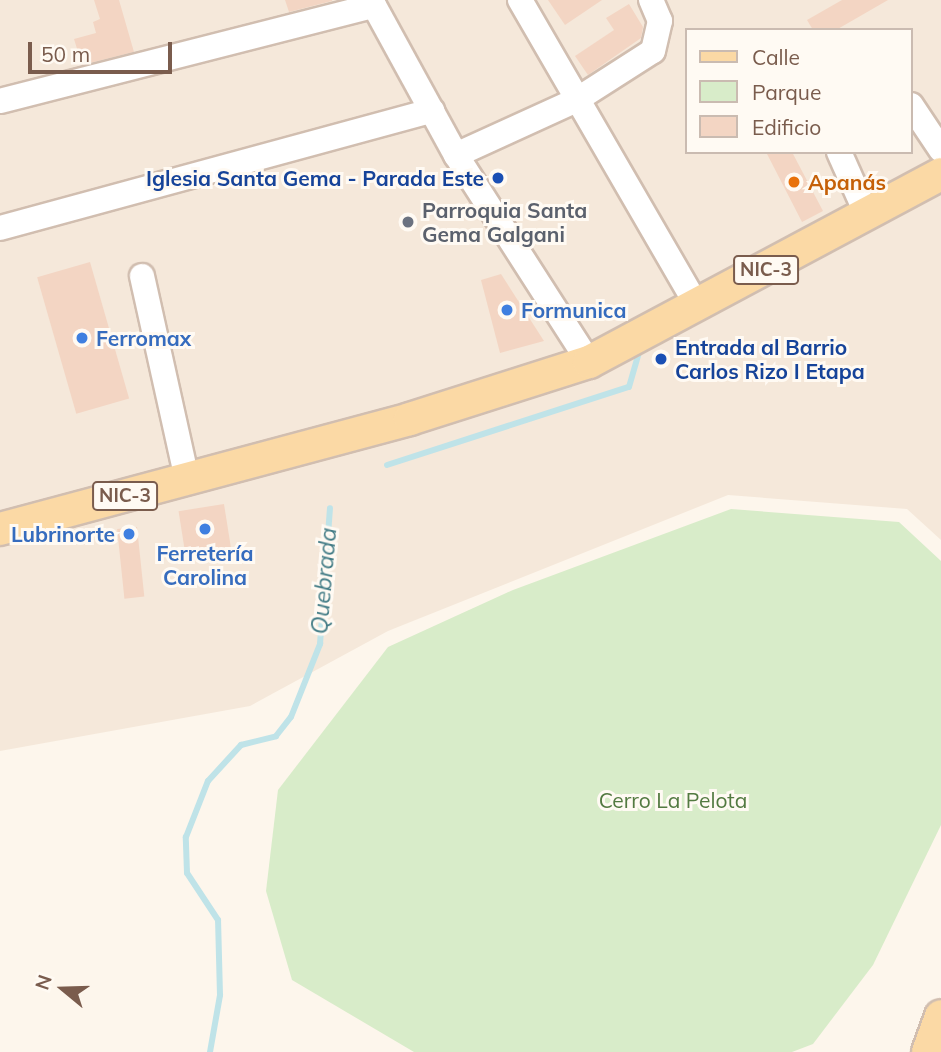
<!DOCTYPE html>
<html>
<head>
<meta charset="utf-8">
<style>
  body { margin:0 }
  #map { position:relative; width:941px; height:1052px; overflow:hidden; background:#fdf6ec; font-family:Mulish,sans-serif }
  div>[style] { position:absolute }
  .residential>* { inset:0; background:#f5e8da }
  .green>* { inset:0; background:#d8ecc9 }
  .stream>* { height:6px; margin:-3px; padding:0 3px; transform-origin:3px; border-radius:3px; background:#bfe3e8 }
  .building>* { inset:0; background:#f3d5c3; transform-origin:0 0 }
  .roads { filter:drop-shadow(2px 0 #d1beb0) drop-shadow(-2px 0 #d1beb0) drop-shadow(0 2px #d1beb0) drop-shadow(0 -2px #d1beb0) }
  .minor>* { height:24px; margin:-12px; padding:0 12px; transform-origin:12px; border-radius:12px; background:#fff }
  .major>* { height:32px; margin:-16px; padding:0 16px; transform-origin:16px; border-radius:16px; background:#fbd9a5 }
  .dots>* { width:19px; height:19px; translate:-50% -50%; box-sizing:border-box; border:4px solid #fffaf3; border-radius:50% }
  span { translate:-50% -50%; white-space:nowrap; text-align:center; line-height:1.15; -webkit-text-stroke:6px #fffaf3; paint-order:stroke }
  .shield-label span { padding:2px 5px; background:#fffaf3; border:2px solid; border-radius:5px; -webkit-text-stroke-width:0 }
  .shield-label { font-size:19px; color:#7a5c4d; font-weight:700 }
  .transit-label { font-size:21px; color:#164399; font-weight:700 }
  .right { translate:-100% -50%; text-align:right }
  .left { translate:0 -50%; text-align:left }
  .food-label { font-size:21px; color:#c56008; font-weight:700 }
  .worship-label { font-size:21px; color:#5b616d; font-weight:700 }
  .shop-label { font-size:21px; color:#366cbe; font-weight:700 }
  .park-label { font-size:21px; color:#537a41 }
  .water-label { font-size:23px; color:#437c86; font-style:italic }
  .legend { position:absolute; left:685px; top:28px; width:228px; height:126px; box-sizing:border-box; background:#fffaf3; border:2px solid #cabbb1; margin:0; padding:9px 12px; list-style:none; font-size:21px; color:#7a5c4d }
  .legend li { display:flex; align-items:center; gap:14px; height:35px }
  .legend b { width:35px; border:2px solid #cabbb1 }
  .north { position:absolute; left:28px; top:954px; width:70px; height:70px; -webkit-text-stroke:5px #fffaf3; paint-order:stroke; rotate:289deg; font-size:19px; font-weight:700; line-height:28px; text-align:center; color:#7a5c4d }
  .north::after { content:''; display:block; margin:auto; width:24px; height:32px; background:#7a5c4d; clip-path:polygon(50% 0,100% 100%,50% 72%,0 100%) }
  .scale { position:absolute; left:28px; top:42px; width:144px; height:32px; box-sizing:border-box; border:4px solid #7a5c4d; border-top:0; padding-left:9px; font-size:21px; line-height:24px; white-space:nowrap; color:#7a5c4d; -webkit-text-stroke:5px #fffaf3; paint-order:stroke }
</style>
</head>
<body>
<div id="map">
  <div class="residential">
    <i style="clip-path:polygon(evenodd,0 0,941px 0,941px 540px,907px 509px,728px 495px,388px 631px,250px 706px,0 751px,0 0,687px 30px,911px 30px,911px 152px,687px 152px,687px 30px)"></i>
  </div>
  <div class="green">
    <i style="clip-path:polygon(731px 509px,899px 522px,941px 561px,941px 825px,873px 965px,813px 1044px,792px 1052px,414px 1052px,292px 980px,266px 891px,278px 790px,388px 647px,513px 590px)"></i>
  </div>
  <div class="stream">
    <i style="left:387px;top:465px;width:254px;rotate:-17.9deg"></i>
    <i style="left:629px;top:387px;width:40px;rotate:-74deg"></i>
    <i style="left:210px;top:1052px;width:58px;rotate:-80deg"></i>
    <i style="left:220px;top:995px;width:75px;rotate:-91.5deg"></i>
    <i style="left:218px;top:920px;width:56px;rotate:-123.4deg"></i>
    <i style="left:187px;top:873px;width:36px;rotate:-92deg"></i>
    <i style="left:186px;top:837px;width:60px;rotate:-68.6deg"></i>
    <i style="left:208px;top:781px;width:49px;rotate:-47.5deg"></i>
    <i style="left:241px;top:745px;width:36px;rotate:-14deg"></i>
    <i style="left:276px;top:736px;width:24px;rotate:-52deg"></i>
    <i style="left:291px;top:717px;width:79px;rotate:-68.3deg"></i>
    <i style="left:320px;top:644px;width:136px;rotate:-85.8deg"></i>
  </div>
  <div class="building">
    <i style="clip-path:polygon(94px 0,119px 0,134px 52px,82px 65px,74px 39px,96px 33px,93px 22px,100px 19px)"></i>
    <i style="clip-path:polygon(285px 0,332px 0,332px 1px,289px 12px)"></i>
    <i style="clip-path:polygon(548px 0,602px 0,565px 25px)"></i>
    <i style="clip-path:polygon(842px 0,888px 0,836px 30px,813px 30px,807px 20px)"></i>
    <i style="clip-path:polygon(629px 4px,643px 27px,641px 38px,588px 75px,575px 56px,614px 30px,606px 18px)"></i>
    <i style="clip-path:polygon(766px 152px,792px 152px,823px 211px,802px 222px)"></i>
    <i style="left:90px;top:262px;width:142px;height:55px;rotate:74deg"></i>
    <i style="clip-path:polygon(501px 274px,544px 341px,500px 353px,481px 280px)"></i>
    <i style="left:224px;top:504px;width:44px;height:46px;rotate:81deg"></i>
    <i style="left:137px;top:527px;width:70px;height:20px;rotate:84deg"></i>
  </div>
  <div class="roads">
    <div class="minor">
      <i style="left:371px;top:0;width:177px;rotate:61.3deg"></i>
      <i style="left:456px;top:155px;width:246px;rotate:57.3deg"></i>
      <i style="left:520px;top:0;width:353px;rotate:59.9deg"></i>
      <i style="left:581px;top:97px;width:85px;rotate:-32.6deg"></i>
      <i style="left:653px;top:51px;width:31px;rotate:-77deg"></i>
      <i style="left:660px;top:21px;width:23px;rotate:-113deg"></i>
      <i style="left:0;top:101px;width:386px;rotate:-14.3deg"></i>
      <i style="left:911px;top:105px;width:54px;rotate:56.3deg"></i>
      <i style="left:839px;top:152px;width:71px;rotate:66deg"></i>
      <i style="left:456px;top:155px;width:137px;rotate:-24.5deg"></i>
      <i style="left:0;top:228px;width:448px;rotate:-15.2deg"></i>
      <i style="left:142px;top:276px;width:208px;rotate:77.5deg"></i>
    </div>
    <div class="major">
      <i style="left:0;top:529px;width:424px;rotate:-15deg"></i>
      <i style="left:410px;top:419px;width:188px;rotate:-17.7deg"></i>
      <i style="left:589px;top:362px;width:399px;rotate:-28.1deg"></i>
      <i style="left:928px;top:1052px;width:38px;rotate:-70deg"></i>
    </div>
  </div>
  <div class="dots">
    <i style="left:498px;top:178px;background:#1a4fb4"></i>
    <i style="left:794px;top:182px;background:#e8710a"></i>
    <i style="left:408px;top:222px;background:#6b7280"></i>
    <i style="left:507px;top:310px;background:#3f7fe0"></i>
    <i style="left:82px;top:338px;background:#3f7fe0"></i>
    <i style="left:661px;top:359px;background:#1a4fb4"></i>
    <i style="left:205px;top:529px;background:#3f7fe0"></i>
    <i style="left:129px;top:534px;background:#3f7fe0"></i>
  </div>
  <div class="shield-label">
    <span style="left:766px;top:270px">NIC-3</span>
    <span style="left:125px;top:496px">NIC-3</span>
  </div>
  <div class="transit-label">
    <span class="right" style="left:484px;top:178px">Iglesia Santa Gema - Parada Este</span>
    <span class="left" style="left:675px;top:359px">Entrada al Barrio<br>Carlos Rizo I Etapa</span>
  </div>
  <div class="food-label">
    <span class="left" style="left:808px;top:182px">Apanás</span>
  </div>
  <div class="worship-label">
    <span class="left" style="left:422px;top:222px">Parroquia Santa<br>Gema Galgani</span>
  </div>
  <div class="shop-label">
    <span class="left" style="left:521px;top:310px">Formunica</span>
    <span class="left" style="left:96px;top:338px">Ferromax</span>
    <span class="right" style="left:115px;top:534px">Lubrinorte</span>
    <span style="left:205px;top:565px">Ferretería<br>Carolina</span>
  </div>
  <div class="park-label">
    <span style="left:673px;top:800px">Cerro La Pelota</span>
  </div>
  <div class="water-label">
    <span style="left:324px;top:581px;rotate:-85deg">Quebrada</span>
  </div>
  <ul class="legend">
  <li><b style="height:9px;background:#fbd9a5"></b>Calle</li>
  <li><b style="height:19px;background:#d8ecc9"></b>Parque</li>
  <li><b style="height:19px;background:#f3d5c3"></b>Edificio</li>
  </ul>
  <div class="north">N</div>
  <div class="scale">50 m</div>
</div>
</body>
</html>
